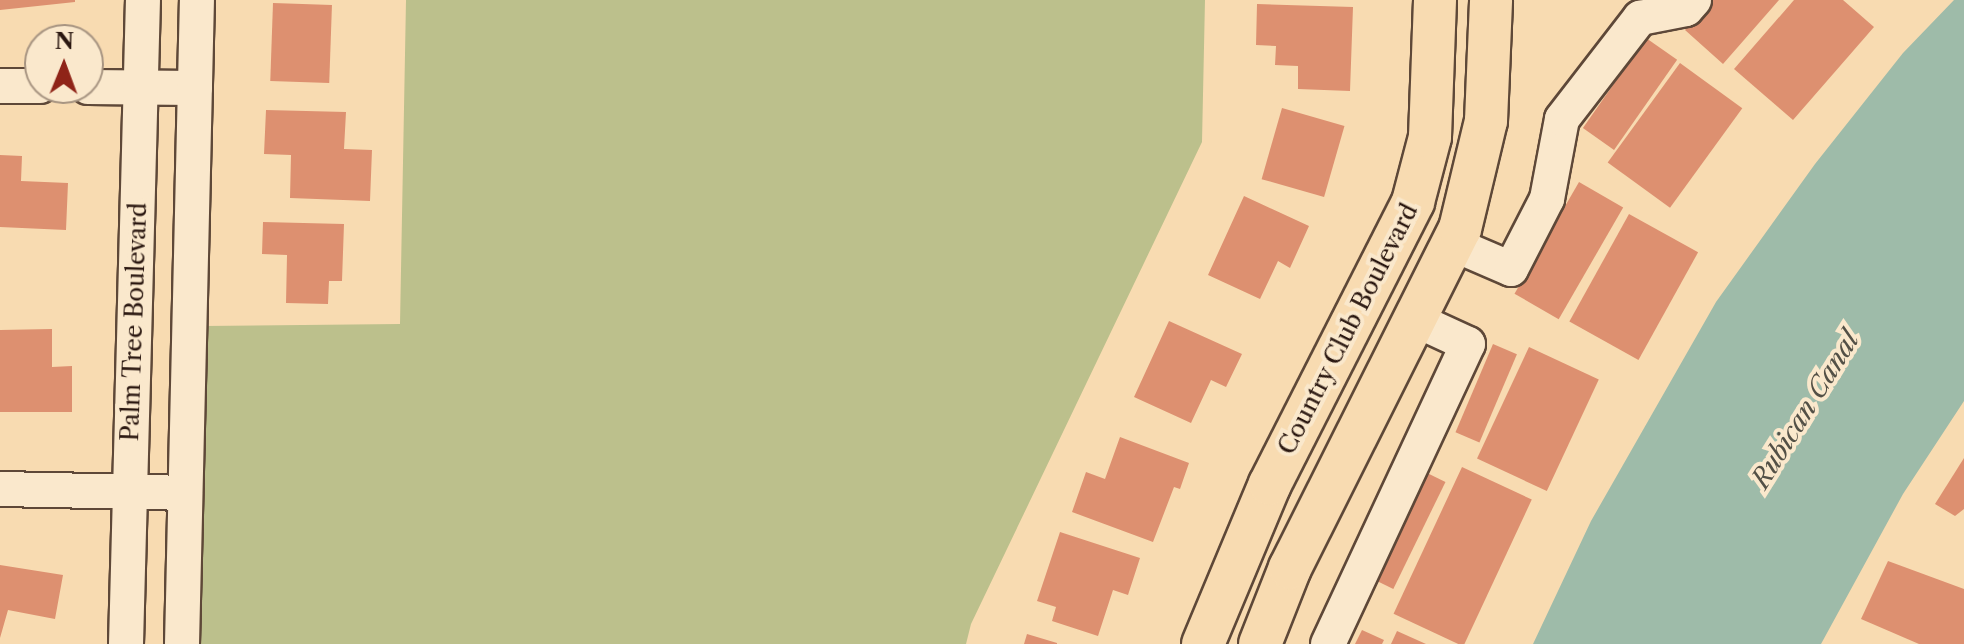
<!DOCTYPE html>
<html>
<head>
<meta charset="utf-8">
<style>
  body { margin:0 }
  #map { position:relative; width:1964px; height:644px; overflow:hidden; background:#f8dbb1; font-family:"Libre Caslon Text",serif }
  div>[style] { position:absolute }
  .green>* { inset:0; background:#bcc08c }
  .water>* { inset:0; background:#9ebba9 }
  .building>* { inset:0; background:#dd9070; transform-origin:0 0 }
  .roads { filter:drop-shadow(2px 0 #5e4838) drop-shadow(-2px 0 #5e4838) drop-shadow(0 2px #5e4838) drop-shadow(0 -2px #5e4838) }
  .minor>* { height:34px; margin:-17px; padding:0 17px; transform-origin:17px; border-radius:17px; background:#fae8cc }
  .major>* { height:42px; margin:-21px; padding:0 21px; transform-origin:21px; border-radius:21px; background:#f8dbb1 }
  span { translate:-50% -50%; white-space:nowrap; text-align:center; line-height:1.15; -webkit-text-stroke:8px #fae8cc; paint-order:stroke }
  .street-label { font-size:24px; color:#2a1710 }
  .water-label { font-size:26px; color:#535046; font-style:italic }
  .north { position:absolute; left:24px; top:24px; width:80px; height:80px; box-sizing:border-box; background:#fae8cc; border:2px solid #a79481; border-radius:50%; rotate:1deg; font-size:22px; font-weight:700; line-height:32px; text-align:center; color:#2a1710 }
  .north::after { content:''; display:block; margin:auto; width:28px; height:36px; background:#8f2418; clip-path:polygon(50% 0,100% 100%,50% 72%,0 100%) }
</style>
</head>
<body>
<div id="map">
  <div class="green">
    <i style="clip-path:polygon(406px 0,1205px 0,1202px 142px,971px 624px,966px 644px,197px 644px,204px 326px,400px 324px)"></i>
  </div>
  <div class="water">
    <i style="clip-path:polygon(1954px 0,1964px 0,1964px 401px,1903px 494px,1821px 644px,1533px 644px,1591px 521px,1716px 302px,1815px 164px,1903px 53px)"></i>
  </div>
  <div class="building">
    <i style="clip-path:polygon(0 0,75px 0,75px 2px,0 10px)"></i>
    <i style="clip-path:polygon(1711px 0,1779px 0,1723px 64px,1685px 30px)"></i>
    <i style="clip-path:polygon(1794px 0,1843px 0,1874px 27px,1793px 120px,1734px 69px)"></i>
    <i style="left:273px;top:3px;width:59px;height:78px;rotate:2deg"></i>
    <i style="clip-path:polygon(1257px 4px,1353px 7px,1350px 91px,1298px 89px,1298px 66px,1275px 65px,1276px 46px,1256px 45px)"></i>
    <i style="left:1646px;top:38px;width:38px;height:110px;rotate:35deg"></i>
    <i style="left:1680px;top:63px;width:77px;height:123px;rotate:36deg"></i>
    <i style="left:1282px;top:108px;width:65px;height:74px;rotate:16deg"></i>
    <i style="clip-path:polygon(266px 110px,346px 112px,344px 149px,372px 150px,370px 201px,290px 198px,291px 155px,264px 154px)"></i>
    <i style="clip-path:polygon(0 155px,22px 156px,21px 181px,68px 183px,66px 230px,0 227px)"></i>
    <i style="left:1579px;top:182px;width:51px;height:129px;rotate:30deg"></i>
    <i style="clip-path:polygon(1244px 196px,1309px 226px,1290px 268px,1278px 261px,1260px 299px,1208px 275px)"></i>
    <i style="left:1629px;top:214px;width:79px;height:123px;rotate:29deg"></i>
    <i style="clip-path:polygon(263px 222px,344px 224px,342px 281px,329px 281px,328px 304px,286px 303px,287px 255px,262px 254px)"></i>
    <i style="clip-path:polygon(1169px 321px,1242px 354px,1226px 387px,1211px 380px,1191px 423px,1134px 397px)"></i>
    <i style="clip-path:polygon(52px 329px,52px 367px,72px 366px,72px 412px,0 412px,0 330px)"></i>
    <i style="left:1493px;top:344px;width:26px;height:96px;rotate:23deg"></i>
    <i style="left:1529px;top:347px;width:77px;height:123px;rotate:25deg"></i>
    <i style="clip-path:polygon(1120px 437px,1189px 463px,1180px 489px,1174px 487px,1153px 542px,1072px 512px,1086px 472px,1105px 479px)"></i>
    <i style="clip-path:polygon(1964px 458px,1964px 509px,1955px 516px,1935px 504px)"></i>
    <i style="left:1462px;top:467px;width:77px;height:162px;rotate:25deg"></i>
    <i style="left:1423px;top:471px;width:25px;height:119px;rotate:26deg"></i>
    <i style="clip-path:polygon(1060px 532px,1140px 558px,1128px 595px,1113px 590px,1098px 636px,1052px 621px,1056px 607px,1037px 601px)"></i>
    <i style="clip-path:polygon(1888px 561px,1964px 589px,1964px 644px,1919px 644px,1861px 619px)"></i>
    <i style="clip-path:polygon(0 565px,63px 575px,55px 619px,8px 610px,0 638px)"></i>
    <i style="clip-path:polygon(1362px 630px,1384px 640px,1382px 644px,1355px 644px)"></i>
    <i style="clip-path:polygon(1397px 631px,1426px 644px,1391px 644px)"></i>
    <i style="clip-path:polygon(1027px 634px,1057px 643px,1057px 644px,1024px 644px)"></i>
  </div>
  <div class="roads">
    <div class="minor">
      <i style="left:0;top:86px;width:40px"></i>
      <i style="left:88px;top:87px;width:107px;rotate:0.5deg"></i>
      <i style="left:1453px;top:244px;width:63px;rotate:23.3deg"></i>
      <i style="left:1511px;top:269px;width:79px;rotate:-62.8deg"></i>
      <i style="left:1547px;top:199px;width:81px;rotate:-79.4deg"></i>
      <i style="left:1562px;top:119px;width:128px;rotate:-52.3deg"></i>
      <i style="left:1640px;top:18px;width:47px;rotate:-11.1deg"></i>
      <i style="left:1686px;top:9px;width:12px;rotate:-48deg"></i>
      <i style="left:0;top:489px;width:185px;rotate:1.2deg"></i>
      <i style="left:126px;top:644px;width:644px;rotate:-88.49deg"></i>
      <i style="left:182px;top:644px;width:644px;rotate:-88.67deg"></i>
      <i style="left:1328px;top:644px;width:331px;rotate:-65deg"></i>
      <i style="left:1468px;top:344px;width:60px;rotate:-155.2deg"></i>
    </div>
    <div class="major">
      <i style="left:1203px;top:644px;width:173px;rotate:-67.3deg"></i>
      <i style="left:1270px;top:484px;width:316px;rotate:-63.1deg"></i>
      <i style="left:1413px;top:202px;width:67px;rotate:-75.3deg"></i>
      <i style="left:1430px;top:137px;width:137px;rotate:-87.9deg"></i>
      <i style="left:1260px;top:644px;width:82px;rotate:-68.5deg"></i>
      <i style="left:1290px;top:568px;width:379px;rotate:-63.4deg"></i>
      <i style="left:1460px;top:229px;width:111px;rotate:-76.5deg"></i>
      <i style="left:1486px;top:121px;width:121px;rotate:-87.6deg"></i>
    </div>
  </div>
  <div class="street-label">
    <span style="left:134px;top:322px;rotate:-88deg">Palm Tree Boulevard</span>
    <span style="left:1348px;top:329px;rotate:-63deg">Country Club Boulevard</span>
  </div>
  <div class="water-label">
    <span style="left:1806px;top:410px;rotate:-58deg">Rubican Canal</span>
  </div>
  <div class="north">N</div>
</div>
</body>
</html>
